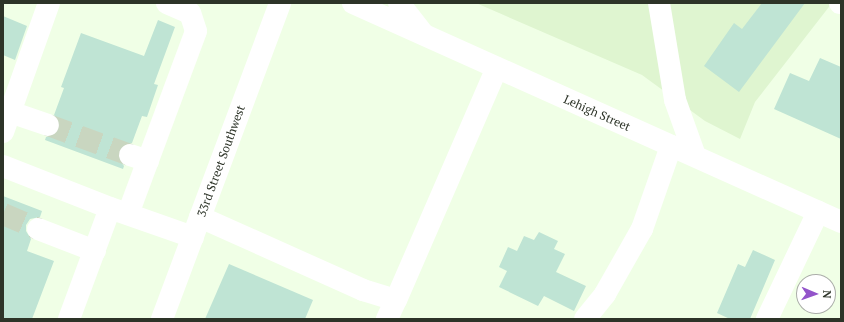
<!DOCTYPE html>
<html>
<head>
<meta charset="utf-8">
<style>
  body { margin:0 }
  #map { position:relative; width:844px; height:322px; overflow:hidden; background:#f0ffe6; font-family:"PT Serif",serif }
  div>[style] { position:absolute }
  .built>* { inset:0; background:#dff5d0 }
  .building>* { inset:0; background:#bfe4d4 }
  .minor-tunnel>* { height:22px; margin-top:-11px; transform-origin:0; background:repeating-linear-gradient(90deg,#c9d6c0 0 22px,transparent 0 33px) }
  .minor>* { height:22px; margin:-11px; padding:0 11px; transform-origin:11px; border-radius:11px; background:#fff }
  .highway>* { height:22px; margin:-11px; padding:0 11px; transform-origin:11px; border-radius:11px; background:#fff }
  span { translate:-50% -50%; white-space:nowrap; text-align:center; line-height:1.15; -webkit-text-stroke:3px #fff; paint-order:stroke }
  .street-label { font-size:12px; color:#2d3428 }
  .frame { position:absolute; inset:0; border:4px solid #2d3428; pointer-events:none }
  .north { position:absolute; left:796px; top:274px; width:40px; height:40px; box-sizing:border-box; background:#fff; border:1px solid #abaea9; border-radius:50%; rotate:92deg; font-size:11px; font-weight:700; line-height:16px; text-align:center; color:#2d3428 }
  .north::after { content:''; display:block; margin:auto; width:14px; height:18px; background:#9354ca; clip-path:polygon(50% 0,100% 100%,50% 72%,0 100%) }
</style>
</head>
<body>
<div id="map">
  <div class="built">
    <i style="clip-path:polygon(476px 3px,832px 3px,755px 102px,740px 139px,705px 121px,642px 75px)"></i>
  </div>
  <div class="building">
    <i style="clip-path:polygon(762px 3px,805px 3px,739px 92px,704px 66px,734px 23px,742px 29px)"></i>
    <i style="clip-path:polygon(3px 16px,27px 26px,15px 60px,3px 55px)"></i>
    <i style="clip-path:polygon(158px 20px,175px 27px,154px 84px,158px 85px,147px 117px,142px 116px,132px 143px,122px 145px,118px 151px,118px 158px,124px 166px,123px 169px,45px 140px,46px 137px,56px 135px,60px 129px,60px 122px,54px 115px,64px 88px,61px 87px,81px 33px,144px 56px)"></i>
    <i style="clip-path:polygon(820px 58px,841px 67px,841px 139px,774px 109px,790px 73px,809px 81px)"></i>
    <i style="clip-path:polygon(3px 196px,42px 211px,40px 217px,30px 219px,26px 225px,26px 231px,31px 239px,27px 251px,54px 261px,32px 319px,3px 319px)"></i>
    <i style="clip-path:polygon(539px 232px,558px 241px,554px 249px,565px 254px,556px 272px,586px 286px,574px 311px,544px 296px,538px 306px,499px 287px,507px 271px,499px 267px,508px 247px,517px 251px,524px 236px,534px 240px)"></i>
    <i style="clip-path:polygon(753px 250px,775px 260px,750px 319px,730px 319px,717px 313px,738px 264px,745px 267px)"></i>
    <i style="clip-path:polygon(229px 264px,313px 300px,305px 319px,205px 319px)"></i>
  </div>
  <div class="minor-tunnel">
    <i style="left:48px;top:125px;width:87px;rotate:20.1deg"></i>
    <i style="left:3px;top:214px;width:38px;rotate:23deg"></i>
  </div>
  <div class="minor">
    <i style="left:399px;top:3px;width:39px;rotate:52deg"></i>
    <i style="left:659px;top:3px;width:98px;rotate:80.6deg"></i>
    <i style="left:675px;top:100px;width:59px;rotate:70.3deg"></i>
    <i style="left:840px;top:3px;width:1px"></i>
    <i style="left:10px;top:112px;width:40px;rotate:18.9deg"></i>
    <i style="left:3px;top:132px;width:137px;rotate:-70.4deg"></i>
    <i style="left:130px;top:155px;width:19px;rotate:18deg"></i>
    <i style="left:3px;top:166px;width:115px;rotate:21.4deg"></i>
    <i style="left:110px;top:208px;width:88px;rotate:19.3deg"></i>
    <i style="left:128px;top:214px;width:195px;rotate:-69.6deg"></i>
    <i style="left:196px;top:31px;width:19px;rotate:-108deg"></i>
    <i style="left:190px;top:13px;width:25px;rotate:-157deg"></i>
    <i style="left:200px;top:217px;width:179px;rotate:24.1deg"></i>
    <i style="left:363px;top:290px;width:34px;rotate:17deg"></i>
    <i style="left:396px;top:300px;width:253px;rotate:-66.5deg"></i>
    <i style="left:38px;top:229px;width:61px;rotate:21.1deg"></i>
    <i style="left:69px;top:319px;width:118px;rotate:-69.7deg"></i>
    <i style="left:162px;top:319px;width:337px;rotate:-69.5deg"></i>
    <i style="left:387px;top:319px;width:21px;rotate:-65deg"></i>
    <i style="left:585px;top:319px;width:32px;rotate:-51deg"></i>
    <i style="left:605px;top:294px;width:75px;rotate:-60.4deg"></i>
    <i style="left:642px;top:229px;width:88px;rotate:-70.7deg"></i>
    <i style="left:767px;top:319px;width:119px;rotate:-64.5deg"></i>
  </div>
  <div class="highway">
    <i style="left:353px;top:3px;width:535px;rotate:24.17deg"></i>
  </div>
  <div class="street-label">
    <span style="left:597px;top:113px;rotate:24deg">Lehigh Street</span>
    <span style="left:221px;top:161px;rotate:-70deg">33rd Street Southwest</span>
  </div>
  <div class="frame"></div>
  <div class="north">N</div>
</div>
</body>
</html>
